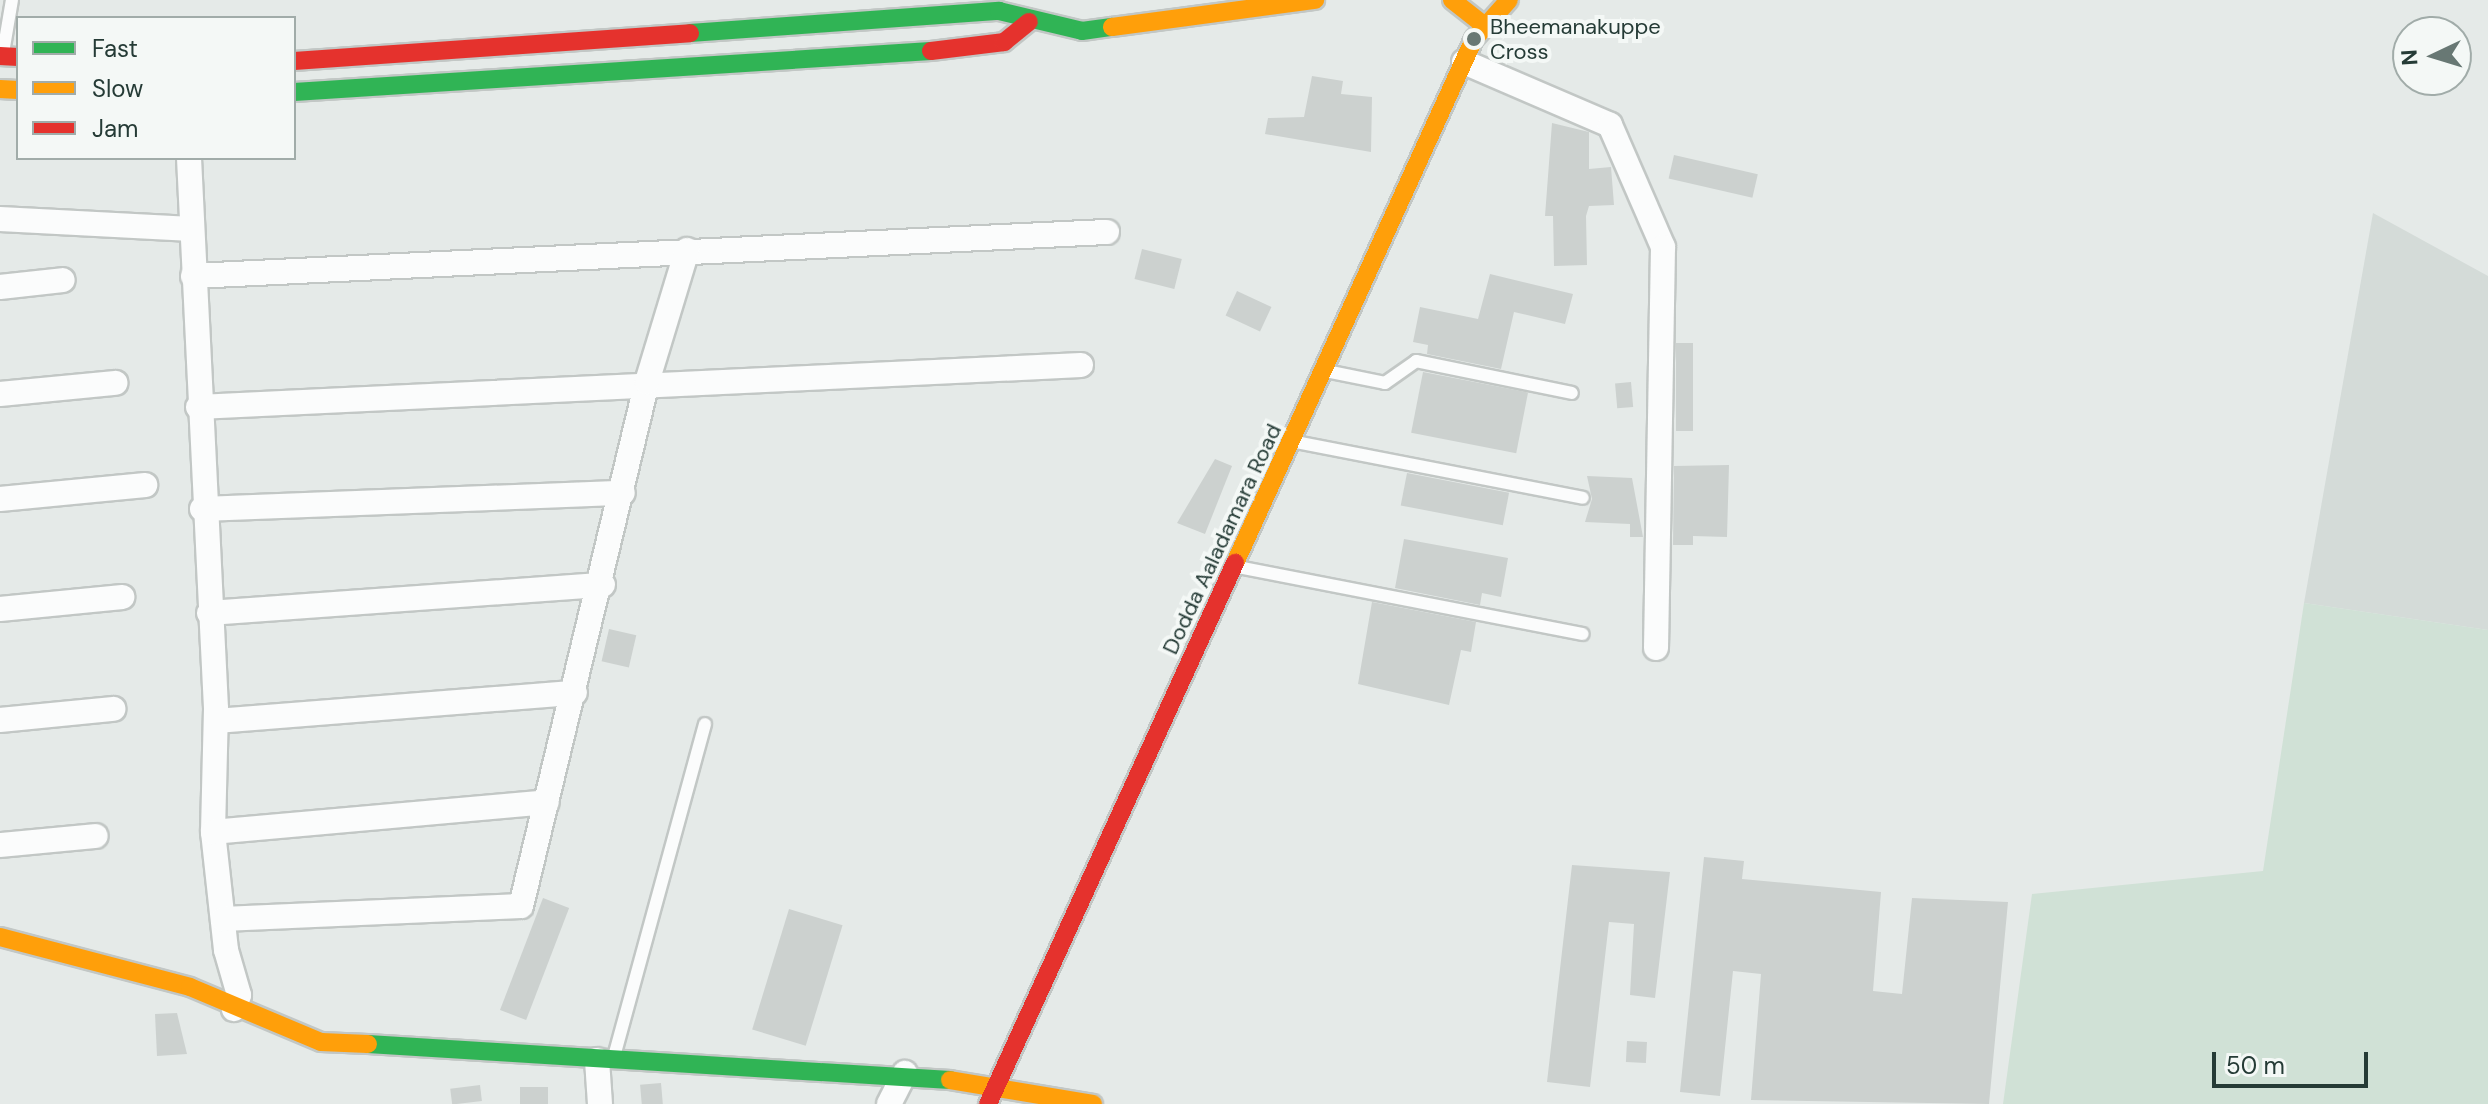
<!DOCTYPE html>
<html>
<head>
<meta charset="utf-8">
<style>
  body { margin:0 }
  #map { position:relative; width:2488px; height:1104px; overflow:hidden; background:#e5eae8; font-family:"DM Sans",sans-serif }
  div>[style] { position:absolute }
  .built>* { inset:0; background:#d4dbd8 }
  .green>* { inset:0; background:#d0e1d6 }
  .building>* { inset:0; background:#ccd1cf; transform-origin:0 0 }
  .roads { filter:drop-shadow(2px 0 #c2c7c5) drop-shadow(-2px 0 #c2c7c5) drop-shadow(0 2px #c2c7c5) drop-shadow(0 -2px #c2c7c5) }
  .lane>* { height:12px; margin:-6px; padding:0 6px; transform-origin:6px; border-radius:6px; background:#fbfcfc }
  .street>* { height:24px; margin:-12px; padding:0 12px; transform-origin:12px; border-radius:12px; background:#fbfcfc }
  .fast>* { height:18px; margin:-9px; padding:0 9px; transform-origin:9px; border-radius:9px; background:#30b455 }
  .slow>* { height:18px; margin:-9px; padding:0 9px; transform-origin:9px; border-radius:9px; background:#ff9f0a }
  .jam>* { height:18px; margin:-9px; padding:0 9px; transform-origin:9px; border-radius:9px; background:#e5322d }
  .dots>* { width:22px; height:22px; translate:-50% -50%; box-sizing:border-box; border:4px solid #f4f8f6; border-radius:50% }
  span { translate:-50% -50%; white-space:nowrap; text-align:center; line-height:1.15; -webkit-text-stroke:8px #f4f8f6; paint-order:stroke }
  .poi-label { font-size:22px; color:#253b36 }
  .left { translate:0 -50%; text-align:left }
  .street-label { font-size:22px; color:#253b36 }
  .legend { position:absolute; left:16px; top:16px; width:280px; height:144px; box-sizing:border-box; background:#f4f8f6; border:2px solid #a1aca9; margin:0; padding:10px 14px; list-style:none; font-size:24px; color:#253b36 }
  .legend li { display:flex; align-items:center; gap:16px; height:40px }
  .legend b { width:40px; border:2px solid #a1aca9 }
  .north { position:absolute; left:2392px; top:16px; width:80px; height:80px; box-sizing:border-box; background:#f4f8f6; border:2px solid #a1aca9; border-radius:50%; rotate:266deg; font-size:22px; font-weight:700; line-height:32px; text-align:center; color:#253b36 }
  .north::after { content:''; display:block; margin:auto; width:28px; height:36px; background:#687874; clip-path:polygon(50% 0,100% 100%,50% 72%,0 100%) }
  .scale { position:absolute; left:2212px; top:1052px; width:156px; height:36px; box-sizing:border-box; border:4px solid #253b36; border-top:0; padding-left:10px; font-size:24px; line-height:28px; white-space:nowrap; color:#253b36; -webkit-text-stroke:6px #f4f8f6; paint-order:stroke }
</style>
</head>
<body>
<div id="map">
  <div class="built">
    <i style="clip-path:polygon(2373px 213px,2488px 276px,2488px 630px,2304px 603px)"></i>
  </div>
  <div class="green">
    <i style="clip-path:polygon(2304px 603px,2488px 630px,2488px 1104px,2003px 1104px,2032px 894px,2263px 871px)"></i>
  </div>
  <div class="building">
    <i style="clip-path:polygon(1312px 76px,1343px 81px,1341px 94px,1372px 97px,1371px 152px,1265px 134px,1268px 118px,1304px 117px)"></i>
    <i style="clip-path:polygon(1552px 123px,1589px 132px,1589px 169px,1611px 167px,1614px 205px,1589px 206px,1586px 216px,1587px 265px,1554px 266px,1553px 216px,1545px 216px)"></i>
    <i style="left:1674px;top:155px;width:86px;height:24px;rotate:13deg"></i>
    <i style="left:1142px;top:249px;width:41px;height:31px;rotate:14deg"></i>
    <i style="clip-path:polygon(1490px 274px,1573px 294px,1565px 324px,1514px 312px,1501px 369px,1427px 354px,1428px 345px,1413px 342px,1420px 307px,1478px 319px)"></i>
    <i style="left:1237px;top:291px;width:38px;height:27px;rotate:25deg"></i>
    <i style="left:1676px;top:343px;width:17px;height:88px"></i>
    <i style="left:1423px;top:372px;width:107px;height:62px;rotate:11deg"></i>
    <i style="left:1631px;top:382px;width:25px;height:16px;rotate:85deg"></i>
    <i style="clip-path:polygon(1215px 459px,1232px 466px,1205px 534px,1177px 523px)"></i>
    <i style="clip-path:polygon(1729px 465px,1727px 537px,1693px 536px,1693px 545px,1673px 545px,1674px 466px)"></i>
    <i style="left:1407px;top:473px;width:104px;height:33px;rotate:11deg"></i>
    <i style="clip-path:polygon(1587px 476px,1632px 478px,1643px 537px,1630px 537px,1630px 524px,1585px 522px,1592px 499px)"></i>
    <i style="clip-path:polygon(1404px 539px,1508px 558px,1501px 597px,1482px 593px,1480px 605px,1395px 588px)"></i>
    <i style="clip-path:polygon(1372px 602px,1476px 622px,1471px 652px,1461px 650px,1449px 705px,1358px 684px)"></i>
    <i style="left:609px;top:629px;width:28px;height:33px;rotate:13deg"></i>
    <i style="clip-path:polygon(1704px 857px,1744px 861px,1742px 879px,1881px 892px,1873px 991px,1902px 994px,1912px 898px,2008px 902px,1989px 1104px,1751px 1100px,1761px 974px,1733px 971px,1720px 1096px,1680px 1092px)"></i>
    <i style="clip-path:polygon(1572px 865px,1670px 872px,1655px 998px,1630px 995px,1634px 924px,1609px 922px,1590px 1087px,1547px 1082px)"></i>
    <i style="left:543px;top:898px;width:28px;height:120px;rotate:21deg"></i>
    <i style="left:789px;top:909px;width:56px;height:126px;rotate:17deg"></i>
    <i style="clip-path:polygon(177px 1013px,187px 1054px,157px 1056px,155px 1014px)"></i>
    <i style="left:1627px;top:1041px;width:20px;height:21px;rotate:3deg"></i>
    <i style="left:661px;top:1083px;width:21px;height:21px;rotate:85deg"></i>
    <i style="left:480px;top:1085px;width:16px;height:30px;rotate:83deg"></i>
    <i style="left:548px;top:1087px;width:17px;height:28px;rotate:90deg"></i>
  </div>
  <div class="roads">
    <div class="lane">
      <i style="left:3px;top:53px;width:54px;rotate:-80.4deg"></i>
      <i style="left:1326px;top:371px;width:60px;rotate:11.5deg"></i>
      <i style="left:1385px;top:383px;width:38px;rotate:-35deg"></i>
      <i style="left:1416px;top:361px;width:159px;rotate:11.6deg"></i>
      <i style="left:1296px;top:442px;width:292px;rotate:11deg"></i>
      <i style="left:1238px;top:567px;width:351px;rotate:11deg"></i>
      <i style="left:615px;top:1053px;width:341px;rotate:-74.7deg"></i>
    </div>
    <div class="street">
      <i style="left:1464px;top:62px;width:159px;rotate:23.3deg"></i>
      <i style="left:1610px;top:125px;width:133px;rotate:66.5deg"></i>
      <i style="left:1663px;top:247px;width:401px;rotate:91deg"></i>
      <i style="left:189px;top:158px;width:552px;rotate:87.19deg"></i>
      <i style="left:216px;top:709px;width:123px;rotate:91.4deg"></i>
      <i style="left:213px;top:832px;width:119px;rotate:83.7deg"></i>
      <i style="left:226px;top:950px;width:47px;rotate:73.9deg"></i>
      <i style="left:239px;top:995px;width:15px;rotate:110deg"></i>
      <i style="left:0;top:219px;width:192px;rotate:3deg"></i>
      <i style="left:193px;top:276px;width:915px;rotate:-2.76deg"></i>
      <i style="left:0;top:287px;width:63px;rotate:-6.3deg"></i>
      <i style="left:0;top:394px;width:116px;rotate:-5.5deg"></i>
      <i style="left:198px;top:407px;width:884px;rotate:-2.72deg"></i>
      <i style="left:0;top:499px;width:146px;rotate:-5.5deg"></i>
      <i style="left:202px;top:509px;width:421px;rotate:-2.2deg"></i>
      <i style="left:0;top:609px;width:123px;rotate:-5.6deg"></i>
      <i style="left:209px;top:613px;width:395px;rotate:-4.1deg"></i>
      <i style="left:0;top:720px;width:114px;rotate:-5.6deg"></i>
      <i style="left:216px;top:721px;width:360px;rotate:-4.5deg"></i>
      <i style="left:213px;top:832px;width:335px;rotate:-5.1deg"></i>
      <i style="left:0;top:845px;width:96px;rotate:-5.4deg"></i>
      <i style="left:223px;top:919px;width:298px;rotate:-2.5deg"></i>
      <i style="left:521px;top:906px;width:539px;rotate:-76.48deg"></i>
      <i style="left:647px;top:382px;width:138px;rotate:-73.1deg"></i>
      <i style="left:597px;top:1060px;width:44px;rotate:86.1deg"></i>
      <i style="left:889px;top:1104px;width:35px;rotate:-63deg"></i>
    </div>
    <div class="fast">
      <i style="left:690px;top:33px;width:310px;rotate:-4.1deg"></i>
      <i style="left:999px;top:11px;width:85px;rotate:13.5deg"></i>
      <i style="left:1082px;top:31px;width:30px;rotate:-8deg"></i>
      <i style="left:294px;top:92px;width:638px;rotate:-3.68deg"></i>
      <i style="left:368px;top:1044px;width:583px;rotate:3.54deg"></i>
    </div>
    <div class="slow">
      <i style="left:1452px;top:0;width:42px;rotate:38.2deg"></i>
      <i style="left:1112px;top:27px;width:205px;rotate:-7.6deg"></i>
      <i style="left:0;top:89px;width:18px;rotate:3deg"></i>
      <i style="left:1235px;top:563px;width:576px;rotate:-65.48deg"></i>
      <i style="left:1474px;top:39px;width:52px;rotate:-48.1deg"></i>
      <i style="left:0;top:937px;width:196px;rotate:14.7deg"></i>
      <i style="left:190px;top:987px;width:142px;rotate:22.8deg"></i>
      <i style="left:321px;top:1042px;width:47px;rotate:2.4deg"></i>
      <i style="left:950px;top:1080px;width:145px;rotate:9.5deg"></i>
    </div>
    <div class="jam">
      <i style="left:931px;top:51px;width:74px;rotate:-7deg"></i>
      <i style="left:1004px;top:42px;width:32px;rotate:-39deg"></i>
      <i style="left:0;top:56px;width:18px;rotate:3deg"></i>
      <i style="left:294px;top:61px;width:397px;rotate:-4deg"></i>
      <i style="left:988px;top:1104px;width:595px;rotate:-65.46deg"></i>
    </div>
  </div>
  <div class="dots">
    <i style="left:1474px;top:39px;background:#687874"></i>
  </div>
  <div class="poi-label">
    <span class="left" style="left:1490px;top:39px">Bheemanakuppe<br>Cross</span>
  </div>
  <div class="street-label">
    <span style="left:1222px;top:539px;rotate:-65deg">Dodda Aaladamara Road</span>
  </div>
  <ul class="legend">
  <li><b style="height:10px;background:#30b455"></b>Fast</li>
  <li><b style="height:10px;background:#ff9f0a"></b>Slow</li>
  <li><b style="height:10px;background:#e5322d"></b>Jam</li>
  </ul>
  <div class="north">N</div>
  <div class="scale">50 m</div>
</div>
</body>
</html>
